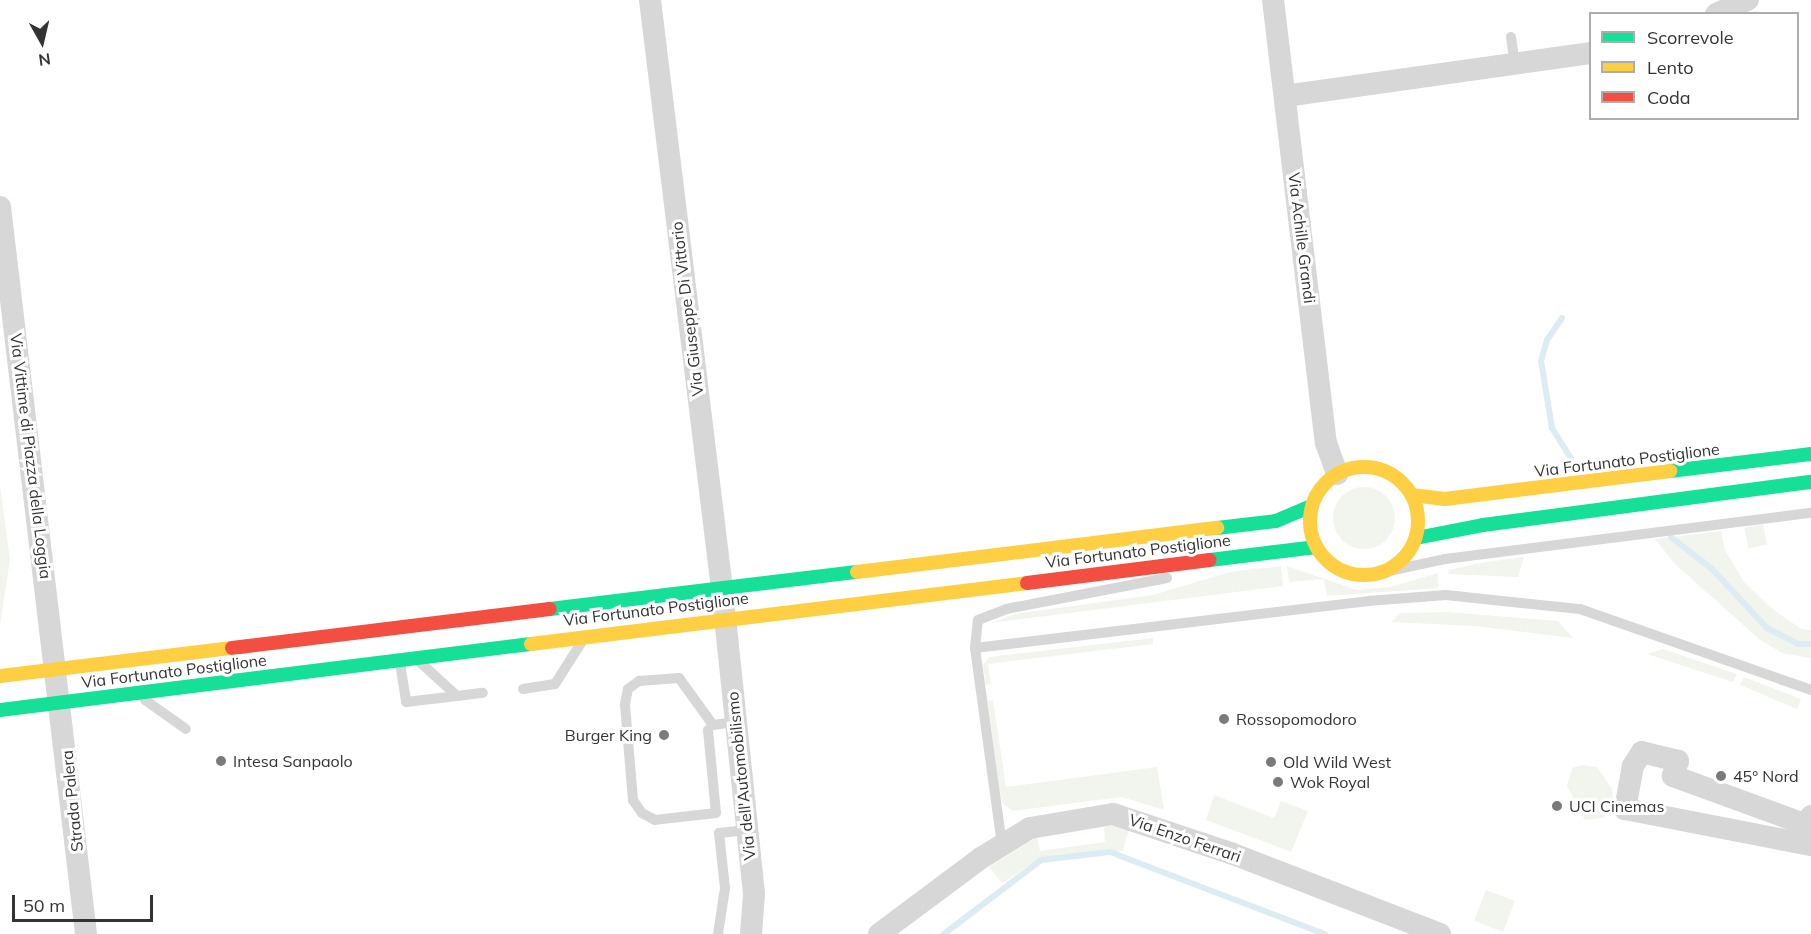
<!DOCTYPE html>
<html>
<head>
<meta charset="utf-8">
<style>
  body { margin:0 }
  #map { position:relative; width:1811px; height:934px; overflow:hidden; background:#fff; font-family:Mulish,sans-serif }
  div>[style] { position:absolute }
  .green>* { inset:0; background:#f1f5ed; transform-origin:0 0 }
  .round { border-radius:50% }
  .stream>* { height:6px; margin:-3px; padding:0 3px; transform-origin:3px; border-radius:3px; background:#ddebf3 }
  .lane>* { height:10px; margin:-5px; padding:0 5px; transform-origin:5px; border-radius:5px; background:#d7d7d7 }
  .street>* { height:22px; margin:-11px; padding:0 11px; transform-origin:11px; border-radius:11px; background:#d7d7d7 }
  .fast>* { height:14px; margin:-7px; padding:0 7px; transform-origin:7px; border-radius:7px; background:#16e098 }
  .slow>* { height:14px; margin:-7px; padding:0 7px; transform-origin:7px; border-radius:7px; background:#ffcf43 }
  .slow>.ring { margin:-7px; padding:0; box-sizing:content-box; background:none; border:14px solid #ffcf43; border-radius:50% }
  .jam>* { height:14px; margin:-7px; padding:0 7px; transform-origin:7px; border-radius:7px; background:#f24e42 }
  .dots>* { width:16px; height:16px; translate:-50% -50%; box-sizing:border-box; border:3px solid #fff; border-radius:50% }
  span { translate:-50% -50%; white-space:nowrap; text-align:center; line-height:1.15; -webkit-text-stroke:6px #fff; paint-order:stroke }
  .street-label { font-size:16px; color:#333 }
  .poi-label { font-size:16px; color:#333 }
  .left { translate:0 -50%; text-align:left }
  .right { translate:-100% -50%; text-align:right }
  .legend { position:absolute; left:1589px; top:12px; width:210px; height:108px; box-sizing:border-box; background:#fff; border:2px solid #adadad; margin:0; padding:8px 10px; list-style:none; font-size:18px; color:#333 }
  .legend li { display:flex; align-items:center; gap:12px; height:30px }
  .legend b { width:30px; border:2px solid #adadad }
  .north { position:absolute; left:12px; top:12px; width:60px; height:60px; -webkit-text-stroke:4px #fff; paint-order:stroke; rotate:172deg; font-size:16px; font-weight:700; line-height:24px; text-align:center; color:#333 }
  .north::after { content:''; display:block; margin:auto; width:21px; height:27px; background:#333; clip-path:polygon(50% 0,100% 100%,50% 72%,0 100%) }
  .scale { position:absolute; left:12px; top:895px; width:141px; height:27px; box-sizing:border-box; border:3px solid #333; border-top:0; padding-left:8px; font-size:18px; line-height:21px; white-space:nowrap; color:#333; -webkit-text-stroke:4px #fff; paint-order:stroke }
</style>
</head>
<body>
<div id="map">
  <div class="green">
    <i style="clip-path:polygon(0 486px,10px 560px,0 625px)"></i>
    <i class="round" style="left:1333px;top:487px;width:62px;height:62px"></i>
    <i style="left:1763px;top:524px;width:21px;height:19px;rotate:79deg"></i>
    <i style="clip-path:polygon(1721px 531px,1725px 550px,1744px 582px,1771px 608px,1801px 629px,1811px 630px,1811px 658px,1782px 653px,1759px 639px,1675px 564px,1655px 539px)"></i>
    <i style="clip-path:polygon(1524px 557px,1518px 577px,1448px 574px,1449px 570px,1480px 563px)"></i>
    <i style="clip-path:polygon(1281px 566px,1283px 586px,991px 623px,1015px 614px,1153px 595px,1230px 572px)"></i>
    <i style="clip-path:polygon(1287px 566px,1357px 590px,1390px 587px,1438px 573px,1438px 588px,1327px 596px,1324px 579px,1289px 582px)"></i>
    <i style="clip-path:polygon(1448px 612px,1558px 621px,1573px 638px,1474px 626px,1391px 622px,1400px 613px)"></i>
    <i style="clip-path:polygon(1153px 638px,1153px 644px,988px 664px,991px 684px,986px 685px,983px 665px,989px 657px)"></i>
    <i style="clip-path:polygon(1663px 649px,1737px 674px,1733px 682px,1647px 654px)"></i>
    <i style="clip-path:polygon(1744px 677px,1801px 699px,1797px 709px,1740px 685px)"></i>
    <i style="clip-path:polygon(993px 700px,1006px 787px,1157px 767px,1164px 810px,1122px 797px,1013px 811px,1003px 804px,999px 788px,988px 701px)"></i>
    <i style="clip-path:polygon(1582px 765px,1597px 767px,1612px 789px,1614px 809px,1603px 818px,1585px 820px,1567px 786px,1572px 768px)"></i>
    <i style="clip-path:polygon(1214px 795px,1274px 818px,1281px 801px,1308px 811px,1291px 852px,1206px 820px)"></i>
    <i style="clip-path:polygon(1116px 825px,1129px 829px,1123px 851px,1043px 857px,1002px 883px,989px 867px,1037px 837px,1040px 851px,1105px 842px,1104px 827px)"></i>
    <i style="left:1486px;top:890px;width:31px;height:33px;rotate:21deg"></i>
  </div>
  <div class="stream">
    <i style="left:1562px;top:318px;width:27px;rotate:124deg"></i>
    <i style="left:1547px;top:340px;width:22px;rotate:106deg"></i>
    <i style="left:1541px;top:361px;width:68px;rotate:80.7deg"></i>
    <i style="left:1552px;top:428px;width:36px;rotate:58deg"></i>
    <i style="left:1671px;top:537px;width:52px;rotate:38deg"></i>
    <i style="left:1712px;top:569px;width:81px;rotate:47deg"></i>
    <i style="left:1767px;top:628px;width:35px;rotate:27deg"></i>
    <i style="left:1798px;top:644px;width:13px"></i>
    <i style="left:944px;top:934px;width:122px;rotate:-37.3deg"></i>
    <i style="left:1041px;top:860px;width:69px;rotate:-6.6deg"></i>
    <i style="left:1110px;top:852px;width:230px;rotate:20.9deg"></i>
  </div>
  <div class="lane">
    <i style="left:1511px;top:37px;width:28px;rotate:82deg"></i>
    <i style="left:1380px;top:573px;width:66px;rotate:-12.2deg"></i>
    <i style="left:1445px;top:559px;width:369px;rotate:-7.2deg"></i>
    <i style="left:975px;top:648px;width:396px;rotate:-6.8deg"></i>
    <i style="left:1368px;top:601px;width:78px;rotate:-4.4deg"></i>
    <i style="left:1446px;top:595px;width:135px;rotate:6deg"></i>
    <i style="left:1580px;top:609px;width:245px;rotate:19.3deg"></i>
    <i style="left:400px;top:663px;width:39px;rotate:81deg"></i>
    <i style="left:406px;top:702px;width:51px;rotate:-6.7deg"></i>
    <i style="left:421px;top:663px;width:49px;rotate:42.5deg"></i>
    <i style="left:457px;top:696px;width:26px;rotate:-7deg"></i>
    <i style="left:523px;top:689px;width:32px;rotate:-9deg"></i>
    <i style="left:555px;top:684px;width:49px;rotate:-57.6deg"></i>
    <i style="left:145px;top:700px;width:50px;rotate:35.3deg"></i>
    <i style="left:708px;top:730px;width:83px;rotate:84.5deg"></i>
    <i style="left:716px;top:813px;width:61px;rotate:173.5deg"></i>
    <i style="left:655px;top:820px;width:15px;rotate:-152deg"></i>
    <i style="left:642px;top:813px;width:16px;rotate:-125deg"></i>
    <i style="left:633px;top:800px;width:96px;rotate:-94.8deg"></i>
    <i style="left:625px;top:704px;width:15px;rotate:-79deg"></i>
    <i style="left:628px;top:689px;width:14px;rotate:-36deg"></i>
    <i style="left:639px;top:681px;width:40px;rotate:-4.3deg"></i>
    <i style="left:679px;top:678px;width:58px;rotate:54.1deg"></i>
    <i style="left:713px;top:725px;width:21px;rotate:-8deg"></i>
    <i style="left:1002px;top:845px;width:199px;rotate:-97.8deg"></i>
    <i style="left:975px;top:648px;width:28px;rotate:-84deg"></i>
    <i style="left:978px;top:620px;width:30px;rotate:-21deg"></i>
    <i style="left:1006px;top:609px;width:164px;rotate:-10.9deg"></i>
    <i style="left:718px;top:934px;width:47px;rotate:-81.3deg"></i>
    <i style="left:725px;top:888px;width:55px;rotate:-96.2deg"></i>
    <i style="left:719px;top:833px;width:28px;rotate:-6deg"></i>
  </div>
  <div class="street">
    <i style="left:650px;top:0;width:593px;rotate:83.03deg"></i>
    <i style="left:722px;top:589px;width:307px;rotate:84deg"></i>
    <i style="left:754px;top:894px;width:40px;rotate:94.3deg"></i>
    <i style="left:1273px;top:0;width:446px;rotate:83.2deg"></i>
    <i style="left:1326px;top:443px;width:33px;rotate:70deg"></i>
    <i style="left:1716px;top:14px;width:35px;rotate:-24deg"></i>
    <i style="left:1285px;top:96px;width:308px;rotate:-8deg"></i>
    <i style="left:0;top:207px;width:732px;rotate:83.25deg"></i>
    <i style="left:1811px;top:816px;width:10px;rotate:114deg"></i>
    <i style="left:1807px;top:825px;width:143px;rotate:-159.9deg"></i>
    <i style="left:1673px;top:776px;width:16px;rotate:-72deg"></i>
    <i style="left:1678px;top:761px;width:37px;rotate:-166deg"></i>
    <i style="left:1642px;top:752px;width:17px;rotate:123deg"></i>
    <i style="left:1633px;top:766px;width:44px;rotate:100.5deg"></i>
    <i style="left:1625px;top:809px;width:189px;rotate:11deg"></i>
    <i style="left:879px;top:934px;width:127px;rotate:-36.7deg"></i>
    <i style="left:981px;top:858px;width:57px;rotate:-31.5deg"></i>
    <i style="left:1030px;top:828px;width:84px;rotate:-9.6deg"></i>
    <i style="left:1113px;top:814px;width:126px;rotate:18.4deg"></i>
    <i style="left:1233px;top:854px;width:222px;rotate:21.1deg"></i>
  </div>
  <div class="fast">
    <i style="left:1670px;top:471px;width:142px;rotate:-6.9deg"></i>
    <i style="left:1217px;top:528px;width:59px;rotate:-6.8deg"></i>
    <i style="left:1276px;top:521px;width:39px;rotate:-23deg"></i>
    <i style="left:1416px;top:538px;width:68px;rotate:-11deg"></i>
    <i style="left:1483px;top:525px;width:331px;rotate:-7.5deg"></i>
    <i style="left:1210px;top:560px;width:107px;rotate:-7deg"></i>
    <i style="left:550px;top:609px;width:309px;rotate:-6.9deg"></i>
    <i style="left:0;top:710px;width:535px;rotate:-7.09deg"></i>
  </div>
  <div class="slow">
    <i class="ring" style="left:1310px;top:467px;width:94px;height:94px"></i>
    <i style="left:1412px;top:495px;width:33px;rotate:7deg"></i>
    <i style="left:1445px;top:499px;width:227px;rotate:-7.1deg"></i>
    <i style="left:857px;top:572px;width:363px;rotate:-7deg"></i>
    <i style="left:531px;top:644px;width:500px;rotate:-7deg"></i>
    <i style="left:0;top:676px;width:234px;rotate:-6.9deg"></i>
  </div>
  <div class="jam">
    <i style="left:1027px;top:583px;width:184px;rotate:-7.2deg"></i>
    <i style="left:232px;top:648px;width:320px;rotate:-7deg"></i>
  </div>
  <div class="dots">
    <i style="left:1224px;top:719px;background:#7a7a7a"></i>
    <i style="left:664px;top:735px;background:#7a7a7a"></i>
    <i style="left:221px;top:761px;background:#7a7a7a"></i>
    <i style="left:1271px;top:762px;background:#7a7a7a"></i>
    <i style="left:1721px;top:776px;background:#7a7a7a"></i>
    <i style="left:1278px;top:782px;background:#7a7a7a"></i>
    <i style="left:1557px;top:806px;background:#7a7a7a"></i>
  </div>
  <div class="street-label">
    <span style="left:1302px;top:238px;rotate:83deg">Via Achille Grandi</span>
    <span style="left:687px;top:309px;rotate:-97deg">Via Giuseppe Di Vittorio</span>
    <span style="left:31px;top:456px;rotate:83deg">Via Vittime di Piazza della Loggia</span>
    <span style="left:1627px;top:460px;rotate:-7deg">Via Fortunato Postiglione</span>
    <span style="left:1138px;top:551px;rotate:-7deg">Via Fortunato Postiglione</span>
    <span style="left:656px;top:609px;rotate:-7deg">Via Fortunato Postiglione</span>
    <span style="left:174px;top:671px;rotate:-7deg">Via Fortunato Postiglione</span>
    <span style="left:741px;top:776px;rotate:-96deg">Via dell'Automobilismo</span>
    <span style="left:72px;top:801px;rotate:-96deg">Strada Palera</span>
    <span style="left:1185px;top:838px;rotate:19deg">Via Enzo Ferrari</span>
  </div>
  <div class="poi-label">
    <span class="left" style="left:1236px;top:719px">Rossopomodoro</span>
    <span class="right" style="left:652px;top:735px">Burger King</span>
    <span class="left" style="left:233px;top:761px">Intesa Sanpaolo</span>
    <span class="left" style="left:1283px;top:762px">Old Wild West</span>
    <span class="left" style="left:1733px;top:776px">45° Nord</span>
    <span class="left" style="left:1290px;top:782px">Wok Royal</span>
    <span class="left" style="left:1569px;top:806px">UCI Cinemas</span>
  </div>
  <ul class="legend">
  <li><b style="height:8px;background:#16e098"></b>Scorrevole</li>
  <li><b style="height:8px;background:#ffcf43"></b>Lento</li>
  <li><b style="height:8px;background:#f24e42"></b>Coda</li>
  </ul>
  <div class="north">N</div>
  <div class="scale">50 m</div>
</div>
</body>
</html>
